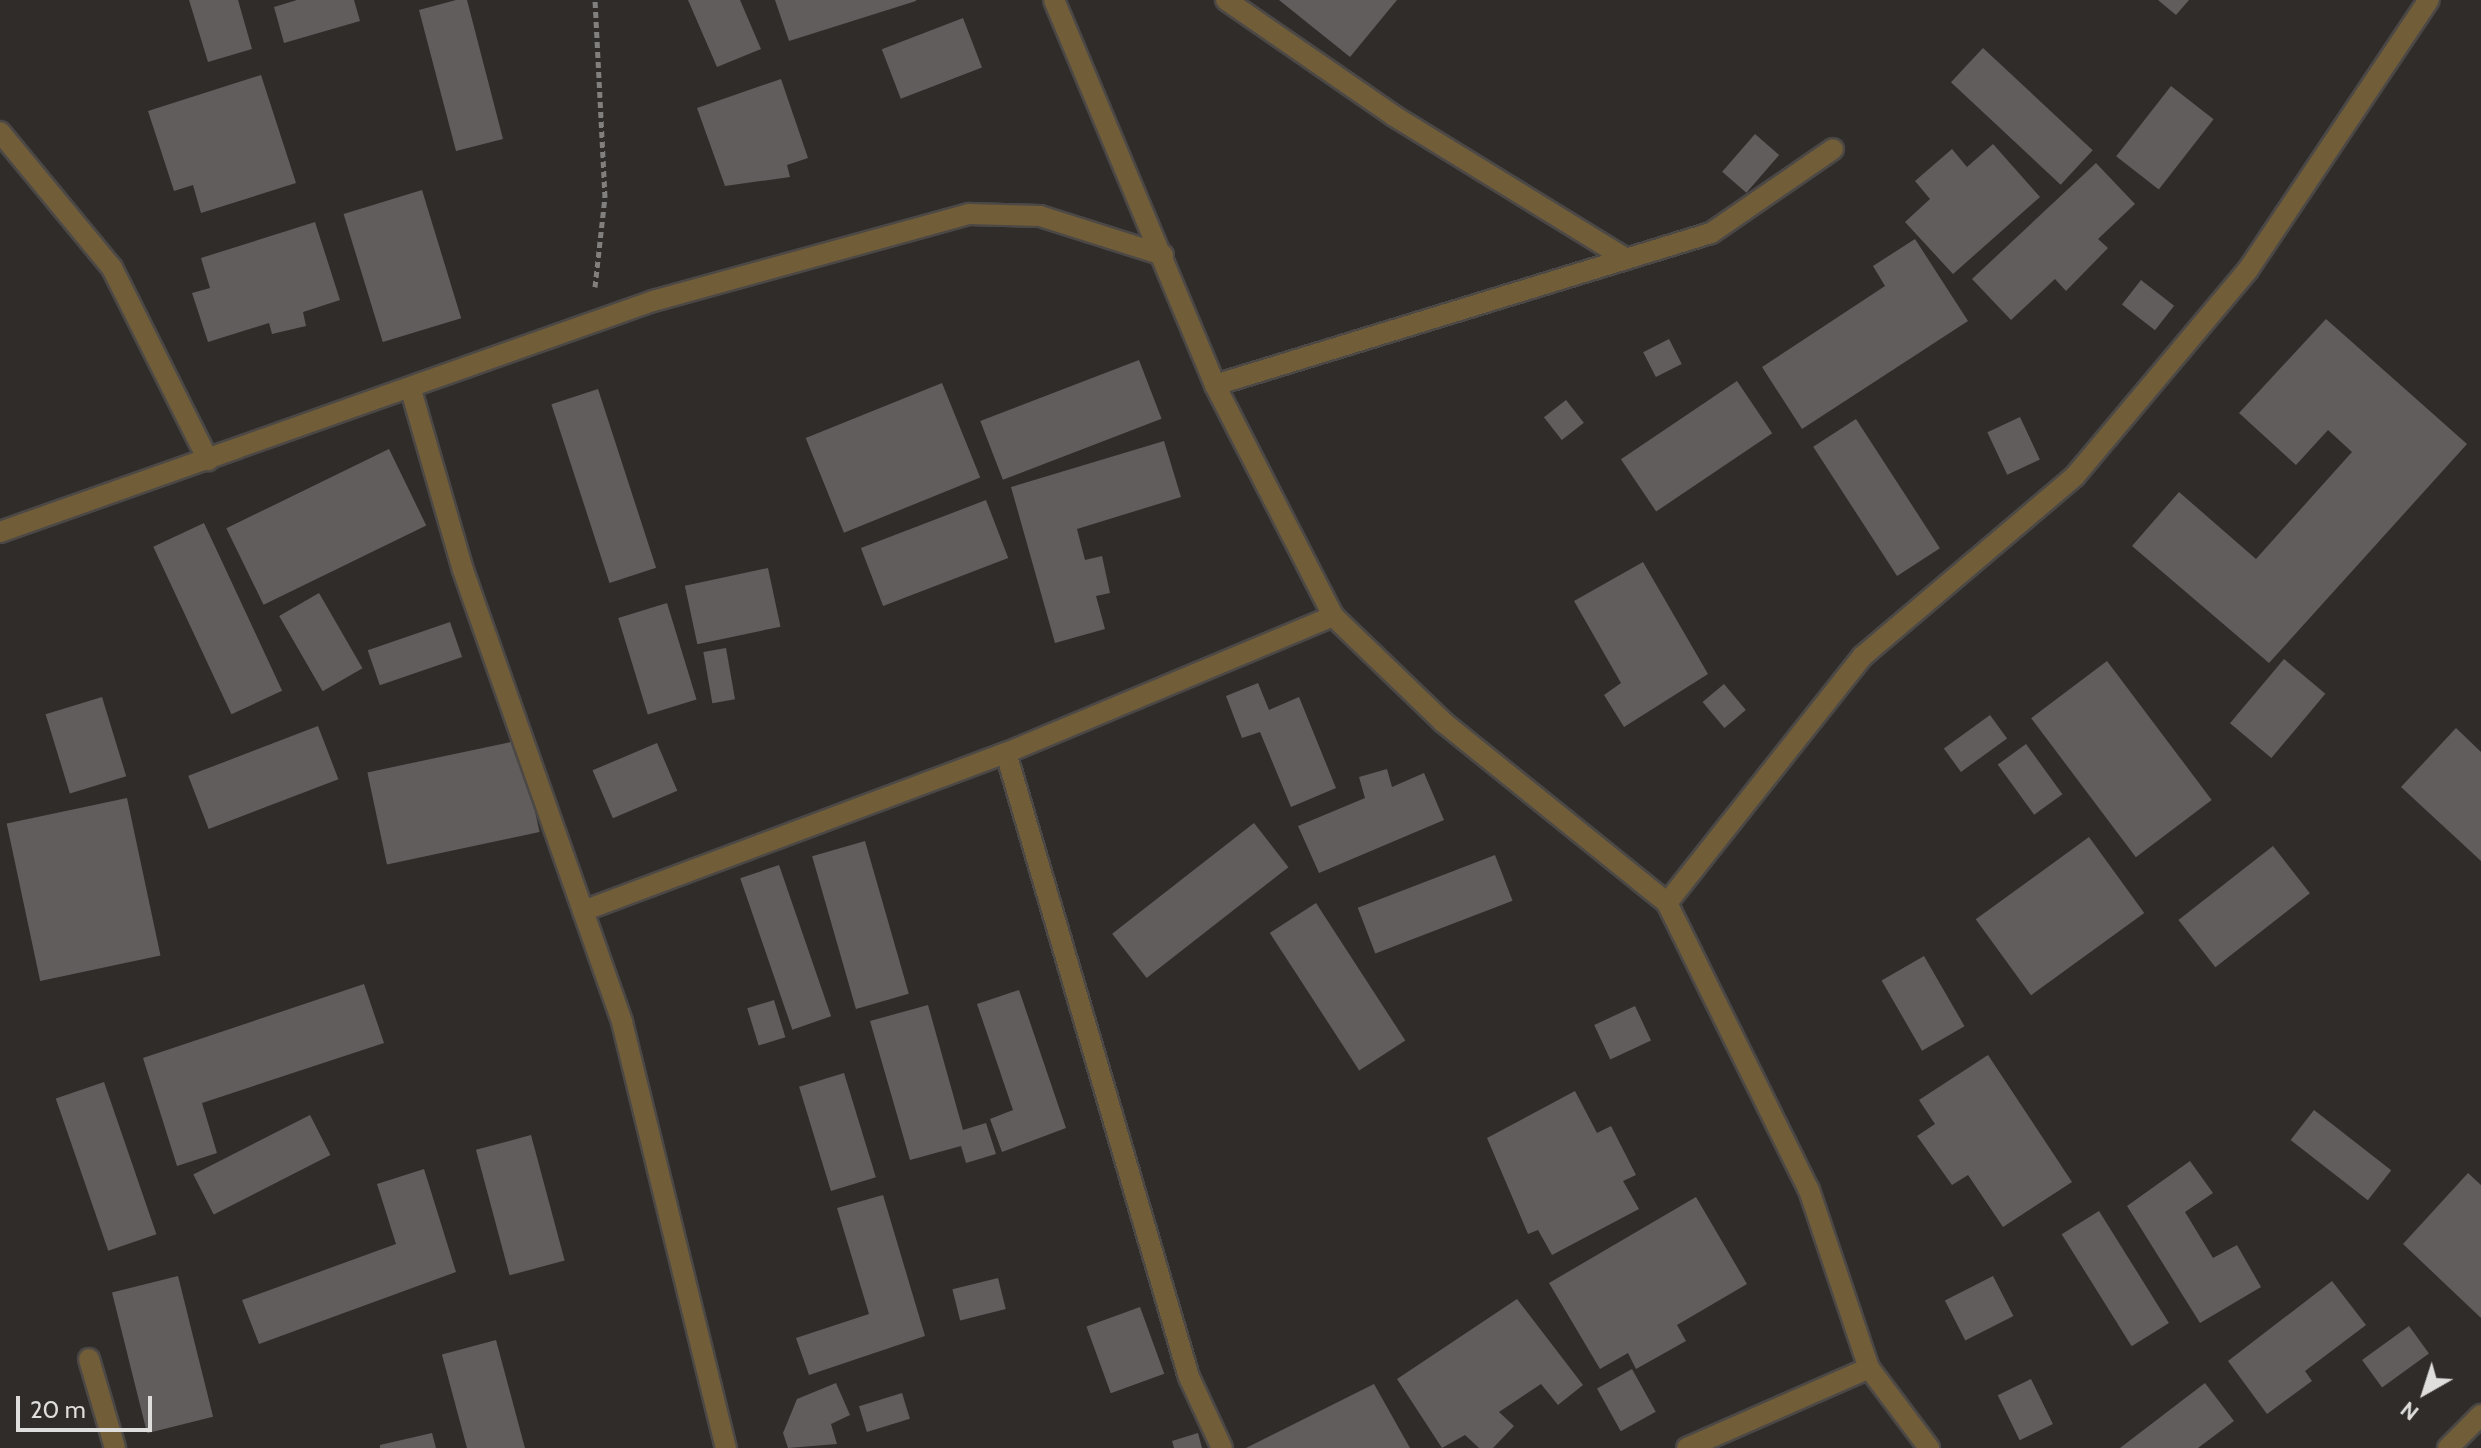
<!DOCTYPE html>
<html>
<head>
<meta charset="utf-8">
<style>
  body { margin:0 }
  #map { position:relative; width:2481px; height:1448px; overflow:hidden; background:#2f2c2a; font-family:Cabin,sans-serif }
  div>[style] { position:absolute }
  .building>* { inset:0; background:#615d5d; transform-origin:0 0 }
  .path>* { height:5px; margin-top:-2.5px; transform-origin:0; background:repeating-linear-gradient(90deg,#82807e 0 6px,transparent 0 10px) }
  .roads { filter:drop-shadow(2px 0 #4b4846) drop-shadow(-2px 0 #4b4846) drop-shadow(0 2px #4b4846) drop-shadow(0 -2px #4b4846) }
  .minor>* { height:20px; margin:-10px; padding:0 10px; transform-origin:10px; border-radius:10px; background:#725d39 }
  span { translate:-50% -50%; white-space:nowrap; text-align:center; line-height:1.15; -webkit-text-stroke:7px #2f2c2a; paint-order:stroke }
  .north { position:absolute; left:2385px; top:1352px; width:80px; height:80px; -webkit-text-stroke:6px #2f2c2a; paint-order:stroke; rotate:219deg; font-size:22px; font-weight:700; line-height:32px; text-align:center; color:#dfdedc }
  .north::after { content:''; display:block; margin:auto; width:28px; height:36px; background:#dfdedc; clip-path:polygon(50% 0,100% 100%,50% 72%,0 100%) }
  .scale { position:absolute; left:16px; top:1396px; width:136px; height:36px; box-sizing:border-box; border:4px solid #dfdedc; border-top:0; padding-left:10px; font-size:24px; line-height:28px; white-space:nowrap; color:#dfdedc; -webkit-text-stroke:6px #2f2c2a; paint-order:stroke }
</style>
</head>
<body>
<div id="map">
  <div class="building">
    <i style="clip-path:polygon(189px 0,238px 0,252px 49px,208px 62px)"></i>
    <i style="clip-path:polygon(297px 0,354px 0,360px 21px,284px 43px,274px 7px)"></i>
    <i style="clip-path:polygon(456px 0,467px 0,503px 139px,456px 151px,419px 10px)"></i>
    <i style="clip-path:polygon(688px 0,740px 0,761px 49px,717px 67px)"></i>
    <i style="clip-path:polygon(775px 0,916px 0,916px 1px,789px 41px)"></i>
    <i style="clip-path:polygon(1279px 0,1397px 0,1350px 57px)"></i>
    <i style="clip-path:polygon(2158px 0,2189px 0,2176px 15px)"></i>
    <i style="left:963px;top:18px;width:53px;height:87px;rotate:69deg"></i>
    <i style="left:1983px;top:48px;width:150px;height:47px;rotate:43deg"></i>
    <i style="clip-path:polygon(261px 75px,296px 183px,201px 213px,193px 185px,174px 191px,148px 111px)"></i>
    <i style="clip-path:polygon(781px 79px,808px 158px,787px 165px,790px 177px,725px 186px,697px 108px)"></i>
    <i style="left:2171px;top:86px;width:54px;height:89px;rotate:38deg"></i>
    <i style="left:1755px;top:134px;width:32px;height:50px;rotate:41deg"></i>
    <i style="clip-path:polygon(1993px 144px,2040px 197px,1953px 274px,1905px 222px,1930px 199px,1915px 181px,1952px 149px,1967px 167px)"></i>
    <i style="clip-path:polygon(2096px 163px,2135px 204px,2098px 239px,2108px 248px,2066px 291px,2055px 279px,2011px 320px,1972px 279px)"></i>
    <i style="left:422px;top:190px;width:134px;height:82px;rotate:73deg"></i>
    <i style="clip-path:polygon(315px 222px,340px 300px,303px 312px,306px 326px,272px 334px,269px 323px,208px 342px,192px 293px,210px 288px,201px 258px)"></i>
    <i style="clip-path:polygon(1915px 239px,1968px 321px,1802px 429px,1762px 367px,1885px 286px,1873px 266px)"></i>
    <i style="left:2141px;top:280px;width:42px;height:31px;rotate:38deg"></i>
    <i style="clip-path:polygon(2326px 319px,2467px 444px,2269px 663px,2132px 546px,2179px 492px,2256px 559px,2352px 452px,2328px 430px,2296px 465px,2239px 413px)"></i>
    <i style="left:1669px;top:339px;width:28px;height:29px;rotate:63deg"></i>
    <i style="left:1139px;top:360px;width:63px;height:170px;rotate:69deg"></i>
    <i style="left:1737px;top:381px;width:63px;height:140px;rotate:56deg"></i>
    <i style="left:942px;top:383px;width:102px;height:147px;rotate:68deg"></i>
    <i style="left:598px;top:389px;width:188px;height:49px;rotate:72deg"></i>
    <i style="left:1566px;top:400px;width:29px;height:28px;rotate:52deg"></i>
    <i style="left:2020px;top:417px;width:47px;height:36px;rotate:65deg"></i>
    <i style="left:1856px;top:419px;width:154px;height:51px;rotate:57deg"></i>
    <i style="clip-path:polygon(1164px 441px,1181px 497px,1077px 529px,1085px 560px,1102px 556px,1110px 593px,1096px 596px,1105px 629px,1055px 643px,1011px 487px)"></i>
    <i style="left:389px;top:449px;width:85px;height:181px;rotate:64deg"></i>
    <i style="left:986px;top:500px;width:62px;height:134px;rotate:69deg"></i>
    <i style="left:204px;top:523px;width:185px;height:56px;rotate:65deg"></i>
    <i style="clip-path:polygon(1643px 562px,1708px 674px,1624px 727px,1604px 695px,1621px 683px,1574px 601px)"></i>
    <i style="left:768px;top:568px;width:60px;height:85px;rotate:78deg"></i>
    <i style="left:319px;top:593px;width:87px;height:46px;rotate:60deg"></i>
    <i style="left:667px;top:603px;width:101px;height:51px;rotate:73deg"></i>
    <i style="left:450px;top:622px;width:37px;height:87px;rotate:71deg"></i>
    <i style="left:726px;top:648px;width:52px;height:23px;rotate:80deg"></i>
    <i style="left:2284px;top:659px;width:54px;height:84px;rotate:40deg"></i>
    <i style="left:2107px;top:661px;width:174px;height:95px;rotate:53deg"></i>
    <i style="clip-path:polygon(1258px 683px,1269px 710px,1299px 697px,1336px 788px,1291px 807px,1260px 732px,1242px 738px,1226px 696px)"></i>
    <i style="left:1724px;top:684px;width:34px;height:28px;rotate:50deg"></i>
    <i style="left:102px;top:697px;width:83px;height:59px;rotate:73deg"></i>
    <i style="left:1990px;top:715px;width:29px;height:57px;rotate:54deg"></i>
    <i style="left:318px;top:726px;width:57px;height:139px;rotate:69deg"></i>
    <i style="clip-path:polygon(2456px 728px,2481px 752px,2481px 861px,2401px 787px)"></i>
    <i style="left:520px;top:740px;width:94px;height:156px;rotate:78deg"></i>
    <i style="left:657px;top:743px;width:52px;height:70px;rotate:67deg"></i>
    <i style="left:2026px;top:744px;width:62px;height:35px;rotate:54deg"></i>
    <i style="clip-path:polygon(1387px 769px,1392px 787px,1424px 773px,1444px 820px,1319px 873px,1298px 826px,1365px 798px,1359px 777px)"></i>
    <i style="left:127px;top:798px;width:161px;height:123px;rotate:78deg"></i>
    <i style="left:1254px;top:823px;width:56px;height:180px;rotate:52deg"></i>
    <i style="left:2089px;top:837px;width:94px;height:140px;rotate:54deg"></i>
    <i style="left:865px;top:841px;width:159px;height:55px;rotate:74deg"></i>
    <i style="left:2273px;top:846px;width:60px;height:120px;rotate:52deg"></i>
    <i style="left:1495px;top:855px;width:49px;height:147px;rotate:69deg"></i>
    <i style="left:779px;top:865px;width:160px;height:41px;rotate:71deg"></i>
    <i style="left:1316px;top:903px;width:164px;height:55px;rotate:57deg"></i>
    <i style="left:1924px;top:956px;width:81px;height:49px;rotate:60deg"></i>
    <i style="clip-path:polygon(364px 984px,384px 1043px,202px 1103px,217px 1153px,177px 1166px,143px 1058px)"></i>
    <i style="clip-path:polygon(1019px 990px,1066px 1128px,1002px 1152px,990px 1119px,1013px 1110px,977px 1004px)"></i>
    <i style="left:774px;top:1000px;width:39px;height:28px;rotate:73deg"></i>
    <i style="clip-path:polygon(928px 1005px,963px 1130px,986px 1123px,996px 1154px,966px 1163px,961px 1146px,910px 1160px,870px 1021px)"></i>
    <i style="left:1635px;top:1006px;width:38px;height:45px;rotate:65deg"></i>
    <i style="clip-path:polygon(1988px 1055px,2072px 1182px,2003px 1227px,1968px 1175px,1952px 1185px,1917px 1136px,1935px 1124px,1919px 1100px)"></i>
    <i style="left:844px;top:1073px;width:109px;height:47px;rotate:73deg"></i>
    <i style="left:104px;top:1082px;width:161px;height:51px;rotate:71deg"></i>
    <i style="clip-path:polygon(1575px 1091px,1597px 1133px,1611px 1126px,1636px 1175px,1623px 1181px,1639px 1209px,1552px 1255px,1538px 1230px,1528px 1234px,1487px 1138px)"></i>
    <i style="left:2314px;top:1110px;width:98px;height:38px;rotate:38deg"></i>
    <i style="left:310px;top:1115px;width:45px;height:131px;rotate:63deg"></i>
    <i style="left:531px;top:1135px;width:130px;height:57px;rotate:75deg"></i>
    <i style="clip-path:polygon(2190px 1161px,2213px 1193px,2185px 1212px,2213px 1258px,2237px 1245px,2261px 1287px,2200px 1323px,2127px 1206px)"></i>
    <i style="clip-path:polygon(424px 1169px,456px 1272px,259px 1344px,242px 1300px,396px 1244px,377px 1184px)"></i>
    <i style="clip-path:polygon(2468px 1173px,2481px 1185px,2481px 1318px,2403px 1244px)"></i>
    <i style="clip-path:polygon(883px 1195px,925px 1336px,809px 1375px,796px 1338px,869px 1314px,837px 1208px)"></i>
    <i style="clip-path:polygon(1696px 1197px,1747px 1284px,1677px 1325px,1686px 1341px,1636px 1369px,1628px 1353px,1600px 1369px,1549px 1283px)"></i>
    <i style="left:2099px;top:1211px;width:132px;height:44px;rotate:58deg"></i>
    <i style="left:178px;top:1276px;width:145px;height:68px;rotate:76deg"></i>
    <i style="left:1993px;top:1276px;width:45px;height:54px;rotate:63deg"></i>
    <i style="left:998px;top:1278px;width:32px;height:47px;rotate:76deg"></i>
    <i style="clip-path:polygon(2332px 1281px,2366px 1325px,2305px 1371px,2312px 1381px,2267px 1414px,2228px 1361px)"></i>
    <i style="clip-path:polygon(1517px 1299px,1583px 1385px,1558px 1405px,1541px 1384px,1499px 1412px,1514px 1426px,1493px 1448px,1479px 1448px,1465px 1435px,1442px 1448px,1397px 1379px)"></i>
    <i style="left:1140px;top:1307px;width:71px;height:57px;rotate:70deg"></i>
    <i style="left:2409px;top:1326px;width:34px;height:58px;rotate:54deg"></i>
    <i style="left:496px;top:1340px;width:112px;height:56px;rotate:75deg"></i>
    <i style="left:1632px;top:1369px;width:49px;height:40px;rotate:61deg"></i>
    <i style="left:2031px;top:1379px;width:50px;height:37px;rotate:64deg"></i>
    <i style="clip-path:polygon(836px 1383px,850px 1415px,831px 1424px,837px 1444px,788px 1448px,783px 1433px,797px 1399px)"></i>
    <i style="clip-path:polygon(2205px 1383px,2234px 1421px,2198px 1448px,2120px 1448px)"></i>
    <i style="clip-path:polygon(1374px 1384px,1410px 1448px,1246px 1448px)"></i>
    <i style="left:902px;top:1393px;width:27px;height:45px;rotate:73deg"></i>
    <i style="clip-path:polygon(432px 1433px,436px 1448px,380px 1448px,380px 1445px)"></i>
    <i style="clip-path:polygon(1198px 1433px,1202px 1448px,1174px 1448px,1172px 1441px)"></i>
  </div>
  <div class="path">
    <i style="left:595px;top:287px;width:91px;rotate:-83.7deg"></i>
    <i style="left:605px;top:197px;width:197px;rotate:-92.9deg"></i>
  </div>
  <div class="roads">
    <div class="minor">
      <i style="left:1054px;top:0;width:417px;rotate:67.3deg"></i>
      <i style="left:1215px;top:385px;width:259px;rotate:62.9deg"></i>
      <i style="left:1333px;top:616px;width:153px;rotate:43.9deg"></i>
      <i style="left:1443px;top:722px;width:288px;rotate:38.9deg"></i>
      <i style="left:1667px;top:903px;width:320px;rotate:63.7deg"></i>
      <i style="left:1809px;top:1190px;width:188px;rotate:71.4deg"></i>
      <i style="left:1869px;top:1368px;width:100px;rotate:53.1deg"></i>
      <i style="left:1226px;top:0;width:204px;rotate:34.6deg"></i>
      <i style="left:1394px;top:116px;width:273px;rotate:31.6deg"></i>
      <i style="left:0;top:132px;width:176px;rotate:50.5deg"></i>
      <i style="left:112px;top:268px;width:215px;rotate:63.4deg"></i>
      <i style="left:1215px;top:385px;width:519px;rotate:-17.04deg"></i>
      <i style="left:1711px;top:233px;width:148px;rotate:-34.5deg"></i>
      <i style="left:411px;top:390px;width:187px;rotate:73.9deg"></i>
      <i style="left:463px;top:570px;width:479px;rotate:70.6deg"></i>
      <i style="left:622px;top:1022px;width:439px;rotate:76.3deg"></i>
      <i style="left:0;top:532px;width:693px;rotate:-19.48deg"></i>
      <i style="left:653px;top:301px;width:328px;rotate:-15.4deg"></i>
      <i style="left:969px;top:214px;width:71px;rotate:1.6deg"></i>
      <i style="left:1040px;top:216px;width:129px;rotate:17.6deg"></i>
      <i style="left:1006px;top:753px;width:650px;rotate:73.66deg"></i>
      <i style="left:1189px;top:1377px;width:78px;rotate:65.1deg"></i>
      <i style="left:1667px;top:903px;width:315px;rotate:-51.6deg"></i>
      <i style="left:1863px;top:656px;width:278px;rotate:-40.3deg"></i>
      <i style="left:2075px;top:476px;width:269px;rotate:-50deg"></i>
      <i style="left:2248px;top:270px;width:325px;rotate:-56.2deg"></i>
      <i style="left:583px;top:911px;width:452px;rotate:-20.5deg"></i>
      <i style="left:1006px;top:753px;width:355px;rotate:-22.7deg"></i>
      <i style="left:89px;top:1359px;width:93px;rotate:73.7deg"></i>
      <i style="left:1687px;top:1448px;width:199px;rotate:-23.7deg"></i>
      <i style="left:2448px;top:1448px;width:47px;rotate:-45deg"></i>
    </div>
  </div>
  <div class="north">N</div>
  <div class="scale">20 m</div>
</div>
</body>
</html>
